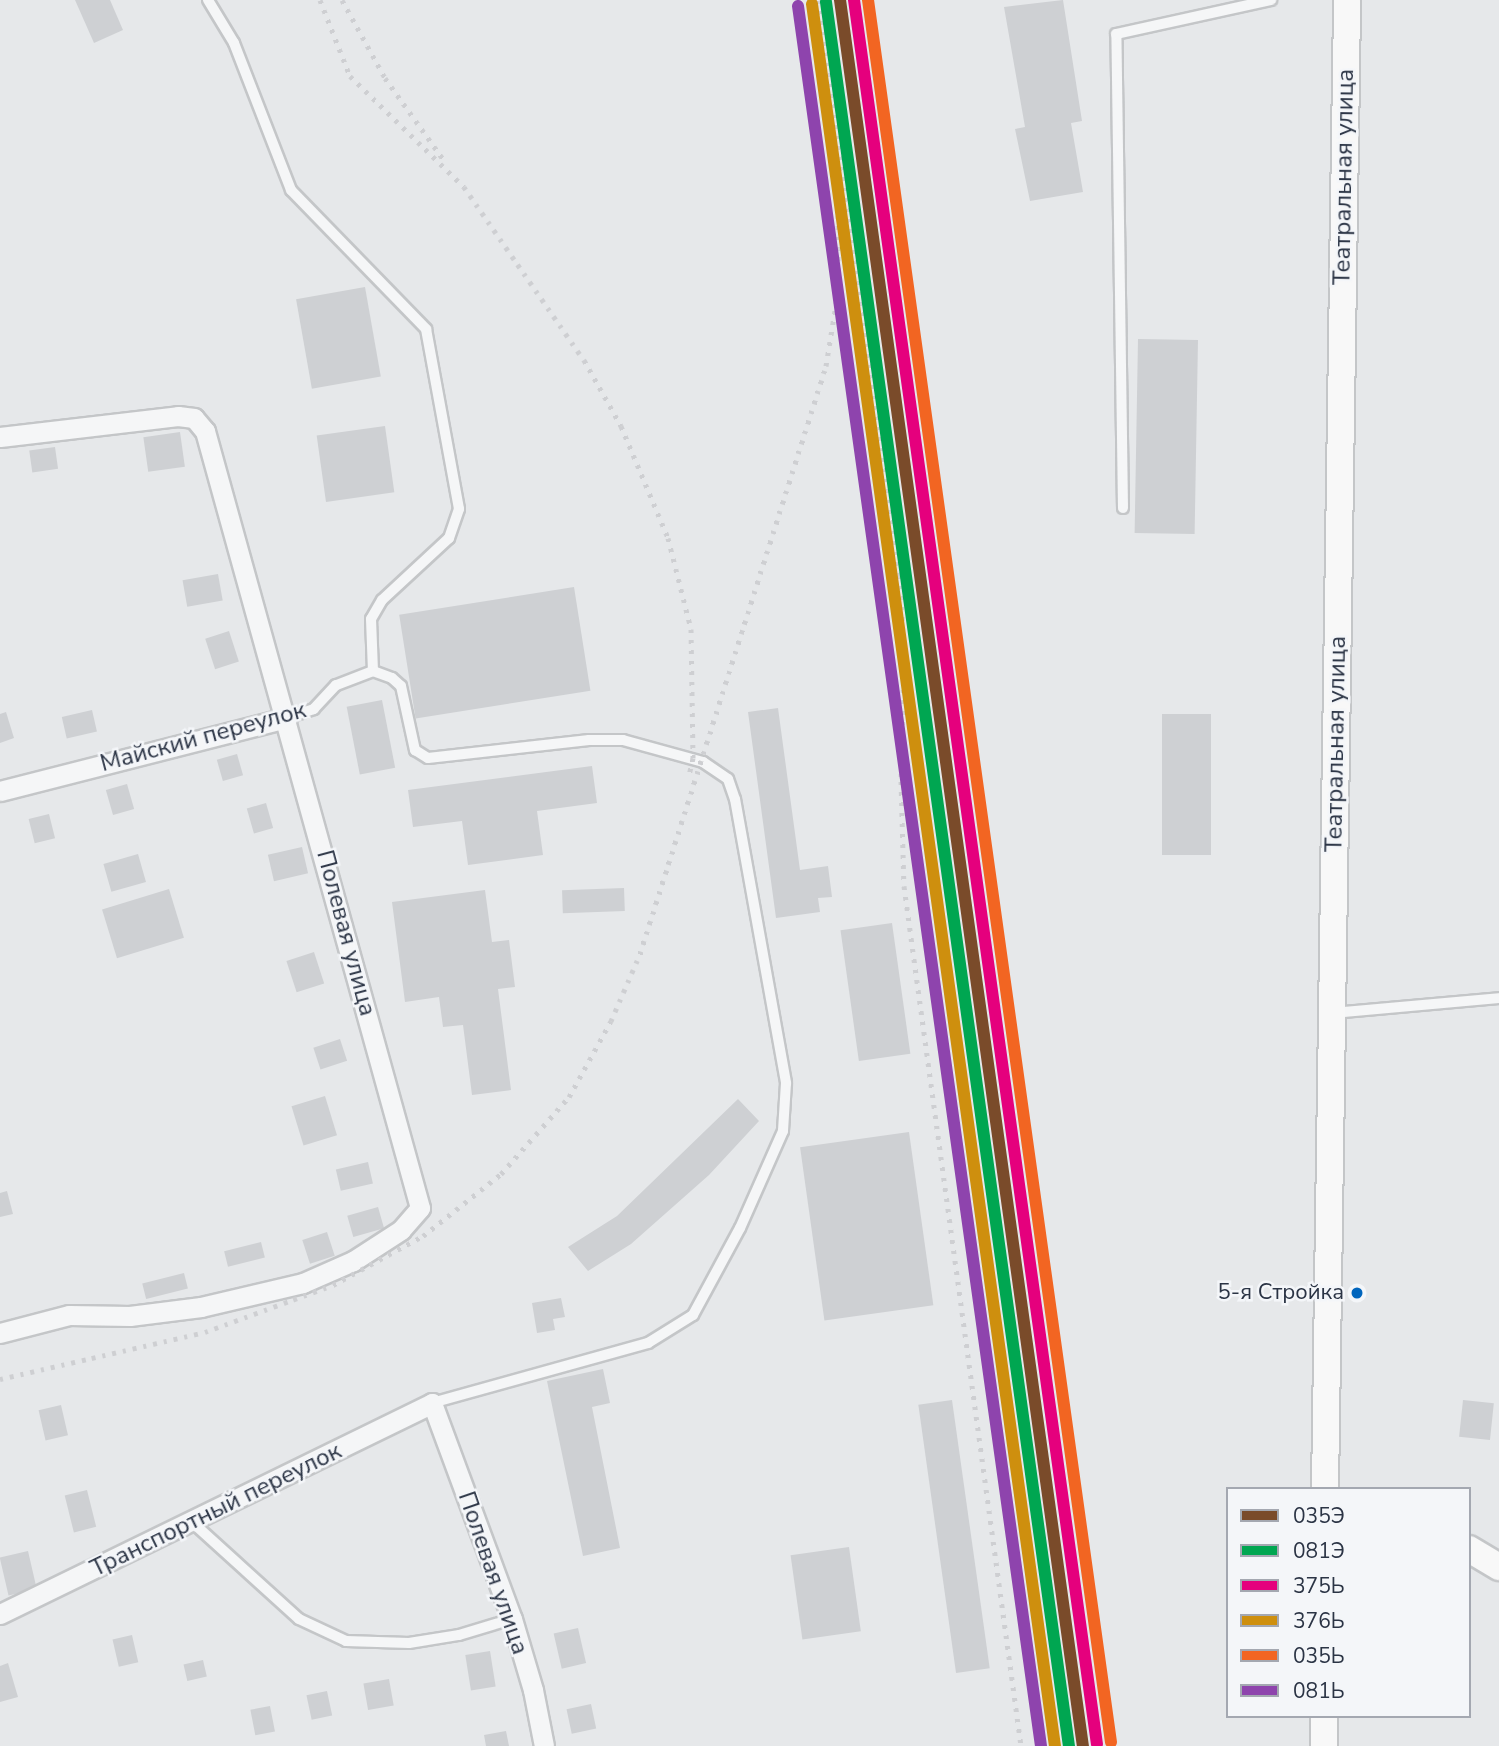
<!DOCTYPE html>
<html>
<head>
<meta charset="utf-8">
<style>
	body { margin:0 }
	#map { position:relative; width:1499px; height:1746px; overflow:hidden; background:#e6e8ea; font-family:"Nunito Sans",sans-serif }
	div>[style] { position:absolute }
	.building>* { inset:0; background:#ced0d3; transform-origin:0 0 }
	.roads { filter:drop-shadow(2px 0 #c4c6c8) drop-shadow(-2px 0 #c4c6c8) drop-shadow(0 2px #c4c6c8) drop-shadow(0 -2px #c4c6c8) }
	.service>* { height:10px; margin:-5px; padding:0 5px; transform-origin:5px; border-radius:5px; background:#f5f6f7 }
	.minor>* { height:19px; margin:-9.5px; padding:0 9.5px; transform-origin:9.5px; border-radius:9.5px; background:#f5f6f7 }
	.secondary>* { height:26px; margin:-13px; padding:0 13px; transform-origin:13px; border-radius:13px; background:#f8f8f8 }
	.rail>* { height:5px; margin-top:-2.5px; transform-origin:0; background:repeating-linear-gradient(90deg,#cecfd2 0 3.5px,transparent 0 10.5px) }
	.rail-1>* { height:12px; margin:-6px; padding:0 6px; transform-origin:6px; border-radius:6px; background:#7a4b2a }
	.rail-2>* { height:12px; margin:-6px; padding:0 6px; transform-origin:6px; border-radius:6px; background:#00a651 }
	.rail-3>* { height:12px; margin:-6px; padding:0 6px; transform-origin:6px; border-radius:6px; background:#e5007d }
	.rail-4>* { height:12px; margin:-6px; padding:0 6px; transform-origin:6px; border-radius:6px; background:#ce8f0e }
	.rail-5>* { height:12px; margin:-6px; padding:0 6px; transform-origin:6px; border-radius:6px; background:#f26522 }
	.rail-6>* { height:12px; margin:-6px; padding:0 6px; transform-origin:6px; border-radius:6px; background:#8e44ad }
	.dots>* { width:19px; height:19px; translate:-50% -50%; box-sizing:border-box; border:4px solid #f4f6f9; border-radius:50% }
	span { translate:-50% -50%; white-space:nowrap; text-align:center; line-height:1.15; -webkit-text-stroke:5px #f4f6f9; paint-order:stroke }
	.bus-label { font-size:22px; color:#2b3445 }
	.right { translate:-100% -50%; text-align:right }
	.street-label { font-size:24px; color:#2b3445 }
	.legend { position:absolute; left:1226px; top:1487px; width:245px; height:231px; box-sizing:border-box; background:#f4f6f9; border:2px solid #a4a8b1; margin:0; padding:9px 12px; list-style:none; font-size:21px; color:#2b3445 }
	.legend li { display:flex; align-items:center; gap:14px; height:35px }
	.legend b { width:35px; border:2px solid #a4a8b1 }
</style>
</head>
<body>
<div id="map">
	<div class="building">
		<i style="clip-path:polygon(75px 0,110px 0,123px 30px,94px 43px)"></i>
		<i style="clip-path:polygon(1063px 0,1082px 121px,1071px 123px,1083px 192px,1030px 201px,1015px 129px,1025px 127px,1004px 7px)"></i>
		<i style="left:365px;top:287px;width:91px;height:70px;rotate:80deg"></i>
		<i style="left:1138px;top:339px;width:60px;height:194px;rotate:1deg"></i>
		<i style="left:385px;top:426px;width:67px;height:69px;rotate:82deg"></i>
		<i style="left:180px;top:432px;width:35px;height:37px;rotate:82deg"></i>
		<i style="left:55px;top:447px;width:22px;height:26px;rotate:82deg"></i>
		<i style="left:218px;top:574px;width:27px;height:36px;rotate:80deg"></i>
		<i style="left:574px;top:587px;width:105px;height:177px;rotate:81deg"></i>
		<i style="left:229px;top:631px;width:32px;height:25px;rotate:72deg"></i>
		<i style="left:382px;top:700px;width:69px;height:36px;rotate:79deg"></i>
		<i style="clip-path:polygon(778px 708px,800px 870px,828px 866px,832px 897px,818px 898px,820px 912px,776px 918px,748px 712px)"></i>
		<i style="left:92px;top:710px;width:22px;height:31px;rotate:77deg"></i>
		<i style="clip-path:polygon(6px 712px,14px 738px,0 743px,0 714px)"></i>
		<i style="left:1162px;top:714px;width:49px;height:141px"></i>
		<i style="left:237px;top:754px;width:22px;height:21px;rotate:74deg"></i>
		<i style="clip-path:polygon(592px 766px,597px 803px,537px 811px,543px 855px,468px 865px,462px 821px,413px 827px,408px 790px)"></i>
		<i style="left:127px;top:784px;width:26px;height:22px;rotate:74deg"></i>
		<i style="left:266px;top:803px;width:26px;height:20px;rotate:74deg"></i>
		<i style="left:49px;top:814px;width:25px;height:21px;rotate:76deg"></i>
		<i style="left:302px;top:847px;width:27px;height:35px;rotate:77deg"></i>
		<i style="left:138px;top:854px;width:29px;height:36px;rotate:74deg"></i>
		<i style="left:624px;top:888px;width:23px;height:62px;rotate:88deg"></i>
		<i style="left:169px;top:889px;width:51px;height:70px;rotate:73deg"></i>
		<i style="clip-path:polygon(485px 890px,492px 942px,509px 940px,515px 987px,498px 989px,511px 1090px,472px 1095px,463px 1025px,443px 1027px,439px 997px,405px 1002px,392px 902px)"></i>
		<i style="left:892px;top:923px;width:132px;height:52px;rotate:82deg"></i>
		<i style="left:314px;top:952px;width:33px;height:29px;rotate:72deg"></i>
		<i style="left:340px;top:1039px;width:23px;height:28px;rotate:72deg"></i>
		<i style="left:325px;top:1096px;width:41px;height:35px;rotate:73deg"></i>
		<i style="clip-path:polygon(738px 1099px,759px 1121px,709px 1175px,631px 1244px,588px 1271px,568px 1247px,617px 1216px)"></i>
		<i style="left:909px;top:1132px;width:175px;height:110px;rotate:82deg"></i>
		<i style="left:368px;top:1162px;width:22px;height:33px;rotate:77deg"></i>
		<i style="clip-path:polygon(7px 1191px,13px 1214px,0 1217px,0 1193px)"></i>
		<i style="left:378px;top:1207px;width:22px;height:32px;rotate:74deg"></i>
		<i style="left:327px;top:1232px;width:25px;height:26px;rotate:72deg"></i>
		<i style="left:261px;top:1242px;width:16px;height:38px;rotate:76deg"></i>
		<i style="left:184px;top:1273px;width:16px;height:43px;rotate:76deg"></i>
		<i style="clip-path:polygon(561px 1298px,565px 1317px,553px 1319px,555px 1330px,537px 1333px,532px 1303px)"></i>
		<i style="clip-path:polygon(603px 1369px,610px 1403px,592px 1407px,620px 1548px,583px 1556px,547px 1381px)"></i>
		<i style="left:952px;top:1400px;width:271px;height:34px;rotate:82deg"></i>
		<i style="left:1463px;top:1400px;width:31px;height:37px;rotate:6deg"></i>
		<i style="left:61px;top:1405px;width:31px;height:23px;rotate:77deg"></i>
		<i style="left:87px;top:1490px;width:38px;height:23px;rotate:76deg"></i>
		<i style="left:849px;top:1547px;width:85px;height:59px;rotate:82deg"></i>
		<i style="left:28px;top:1551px;width:39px;height:29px;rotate:77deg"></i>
		<i style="left:578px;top:1628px;width:36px;height:25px;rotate:77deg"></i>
		<i style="left:132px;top:1635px;width:28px;height:20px;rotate:77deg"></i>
		<i style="left:490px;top:1651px;width:36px;height:25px;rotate:81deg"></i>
		<i style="left:203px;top:1660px;width:17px;height:20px;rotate:77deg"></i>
		<i style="clip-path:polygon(8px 1663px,18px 1697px,0 1702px,0 1666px)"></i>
		<i style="left:389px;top:1679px;width:27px;height:26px;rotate:80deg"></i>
		<i style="left:327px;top:1691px;width:25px;height:21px;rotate:78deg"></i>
		<i style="left:591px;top:1704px;width:25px;height:25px;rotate:78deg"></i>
		<i style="left:270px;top:1706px;width:26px;height:20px;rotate:79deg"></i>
		<i style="clip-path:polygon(506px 1731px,509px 1746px,486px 1746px,484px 1735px)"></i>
	</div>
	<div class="roads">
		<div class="service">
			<i style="left:208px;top:0;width:50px;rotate:58.8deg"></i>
			<i style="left:234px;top:43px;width:158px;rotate:68.8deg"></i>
			<i style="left:291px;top:190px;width:194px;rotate:45.8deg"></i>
			<i style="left:426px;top:329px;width:183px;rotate:79.6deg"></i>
			<i style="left:459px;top:509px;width:31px;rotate:109deg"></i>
			<i style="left:449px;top:538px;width:91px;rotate:137.2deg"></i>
			<i style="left:382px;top:600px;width:22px;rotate:120deg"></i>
			<i style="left:371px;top:619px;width:52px;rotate:87.8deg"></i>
			<i style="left:373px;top:671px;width:40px;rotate:159deg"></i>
			<i style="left:336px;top:685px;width:33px;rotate:133deg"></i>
			<i style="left:314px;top:709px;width:28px;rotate:162deg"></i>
			<i style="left:1123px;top:508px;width:474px;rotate:-90.8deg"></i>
			<i style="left:1116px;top:34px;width:159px;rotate:-12.4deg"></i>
			<i style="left:373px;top:671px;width:20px;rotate:20deg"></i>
			<i style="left:392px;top:678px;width:12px;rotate:42deg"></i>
			<i style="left:401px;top:686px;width:66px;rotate:77.7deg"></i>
			<i style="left:415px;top:750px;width:15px;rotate:32deg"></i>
			<i style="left:428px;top:758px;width:162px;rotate:-6.4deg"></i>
			<i style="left:589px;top:740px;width:34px"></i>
			<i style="left:623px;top:740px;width:83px;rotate:15.4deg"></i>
			<i style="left:703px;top:762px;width:30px;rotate:34deg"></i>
			<i style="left:728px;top:779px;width:21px;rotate:71deg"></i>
			<i style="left:735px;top:799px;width:289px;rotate:79.8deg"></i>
			<i style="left:786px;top:1083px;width:48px;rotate:93.6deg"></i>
			<i style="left:783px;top:1131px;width:106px;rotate:113.9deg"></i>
			<i style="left:740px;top:1228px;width:99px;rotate:118.4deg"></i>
			<i style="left:693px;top:1315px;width:53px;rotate:148.1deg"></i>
			<i style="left:648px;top:1343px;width:224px;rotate:164.5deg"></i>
			<i style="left:1332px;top:1013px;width:168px;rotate:-5.1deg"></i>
			<i style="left:192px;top:1522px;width:144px;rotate:42.2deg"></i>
			<i style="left:299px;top:1619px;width:52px;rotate:25.1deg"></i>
			<i style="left:346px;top:1641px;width:63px;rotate:1.8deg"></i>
			<i style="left:409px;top:1643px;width:51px;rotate:-9.1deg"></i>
			<i style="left:459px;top:1635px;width:55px;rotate:-16.8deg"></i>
		</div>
		<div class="minor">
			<i style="left:0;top:437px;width:179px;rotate:-6.7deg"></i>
			<i style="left:178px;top:416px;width:16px;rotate:7deg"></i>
			<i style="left:194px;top:418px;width:17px;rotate:50deg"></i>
			<i style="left:205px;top:431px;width:806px;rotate:74.53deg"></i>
			<i style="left:420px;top:1208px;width:29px;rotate:131deg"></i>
			<i style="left:401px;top:1230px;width:57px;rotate:147.1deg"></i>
			<i style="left:353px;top:1261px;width:55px;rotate:156.3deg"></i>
			<i style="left:303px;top:1283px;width:105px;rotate:166.8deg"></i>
			<i style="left:201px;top:1307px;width:72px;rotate:172.8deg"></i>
			<i style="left:130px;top:1316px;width:61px;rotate:-179.1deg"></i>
			<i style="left:69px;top:1315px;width:71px;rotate:165.4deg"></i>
			<i style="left:0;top:791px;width:296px;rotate:-14.3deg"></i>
			<i style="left:0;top:1614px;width:481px;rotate:-26deg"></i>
			<i style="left:432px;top:1403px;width:230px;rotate:69.7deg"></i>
			<i style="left:512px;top:1619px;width:74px;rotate:73.5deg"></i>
			<i style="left:533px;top:1690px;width:57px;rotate:78.9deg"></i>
		</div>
		<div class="secondary">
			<i style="left:1325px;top:1489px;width:1489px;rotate:-89.15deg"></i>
			<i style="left:1469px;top:1549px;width:35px;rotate:31deg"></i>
			<i style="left:1324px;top:1746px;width:30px;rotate:-90deg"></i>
		</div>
	</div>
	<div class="rail">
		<i style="left:320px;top:0;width:82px;rotate:68.5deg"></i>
		<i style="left:350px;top:76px;width:159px;rotate:44.2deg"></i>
		<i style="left:464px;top:187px;width:211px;rotate:55.3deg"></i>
		<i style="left:584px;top:360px;width:76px;rotate:60.7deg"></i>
		<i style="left:621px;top:426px;width:121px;rotate:67.2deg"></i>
		<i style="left:668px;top:538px;width:94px;rotate:75.8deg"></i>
		<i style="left:691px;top:629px;width:129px;rotate:89.1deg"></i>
		<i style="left:693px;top:758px;width:18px;rotate:103deg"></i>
		<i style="left:342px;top:0;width:89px;rotate:61.1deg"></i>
		<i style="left:385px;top:78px;width:100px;rotate:54.4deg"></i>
		<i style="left:819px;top:0;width:581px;rotate:81.98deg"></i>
		<i style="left:900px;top:575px;width:83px;rotate:87.2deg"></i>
		<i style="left:904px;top:658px;width:123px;rotate:91.4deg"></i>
		<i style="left:901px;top:781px;width:105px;rotate:88.4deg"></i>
		<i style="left:904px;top:886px;width:868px;rotate:82.25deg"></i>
		<i style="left:0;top:1379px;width:210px;rotate:-12.9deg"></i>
		<i style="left:205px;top:1332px;width:136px;rotate:-20.2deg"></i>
		<i style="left:333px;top:1285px;width:102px;rotate:-28.6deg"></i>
		<i style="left:423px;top:1236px;width:100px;rotate:-38.5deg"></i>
		<i style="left:501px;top:1174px;width:103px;rotate:-48.6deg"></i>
		<i style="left:569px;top:1097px;width:87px;rotate:-61.1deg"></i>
		<i style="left:611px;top:1021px;width:73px;rotate:-66.6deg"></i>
		<i style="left:640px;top:954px;width:617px;rotate:-72.45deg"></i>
		<i style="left:826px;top:366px;width:75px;rotate:-80.8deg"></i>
		<i style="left:838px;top:292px;width:94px;rotate:-90deg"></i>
	</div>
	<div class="rail-1">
		<i style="left:840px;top:0;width:1763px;rotate:82.08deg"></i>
	</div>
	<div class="rail-2">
		<i style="left:826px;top:2px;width:1761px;rotate:82.07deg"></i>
	</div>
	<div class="rail-3">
		<i style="left:854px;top:0;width:1761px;rotate:82.07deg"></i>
	</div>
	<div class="rail-4">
		<i style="left:812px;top:4px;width:1759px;rotate:82.06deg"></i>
	</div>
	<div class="rail-5">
		<i style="left:868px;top:0;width:1759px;rotate:82.06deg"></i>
	</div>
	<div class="rail-6">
		<i style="left:798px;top:6px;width:1757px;rotate:82.05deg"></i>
	</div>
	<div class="dots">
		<i style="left:1357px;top:1293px;background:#0065bd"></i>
	</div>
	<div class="bus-label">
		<span class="right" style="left:1344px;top:1293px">5-я Стройка</span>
	</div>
	<div class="street-label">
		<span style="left:1344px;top:177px;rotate:-89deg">Театральная улица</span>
		<span style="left:203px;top:737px;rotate:-15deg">Майский переулок</span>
		<span style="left:1336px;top:744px;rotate:-89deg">Театральная улица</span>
		<span style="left:346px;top:933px;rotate:75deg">Полевая улица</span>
		<span style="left:216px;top:1510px;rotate:-26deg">Транспортный переулок</span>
		<span style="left:493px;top:1573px;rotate:71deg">Полевая улица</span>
	</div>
	<ul class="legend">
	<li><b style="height:9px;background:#7a4b2a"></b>035Э</li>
	<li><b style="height:9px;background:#00a651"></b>081Э</li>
	<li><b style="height:9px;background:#e5007d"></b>375Ь</li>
	<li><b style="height:9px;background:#ce8f0e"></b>376Ь</li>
	<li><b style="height:9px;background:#f26522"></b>035Ь</li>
	<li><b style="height:9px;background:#8e44ad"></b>081Ь</li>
	</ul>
</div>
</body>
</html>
